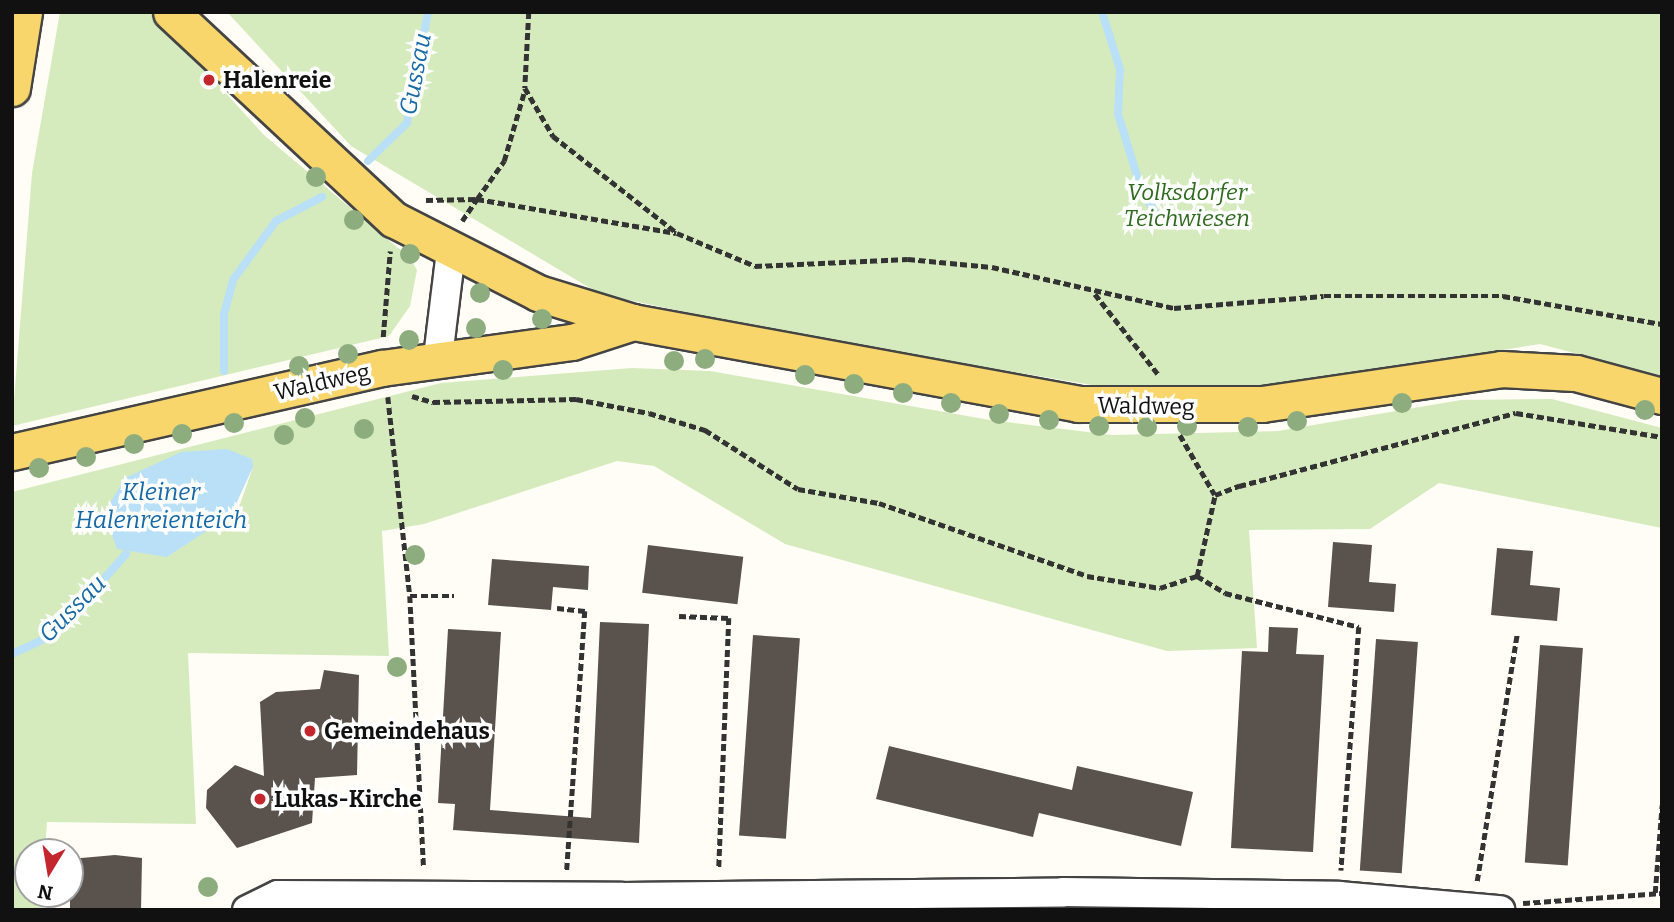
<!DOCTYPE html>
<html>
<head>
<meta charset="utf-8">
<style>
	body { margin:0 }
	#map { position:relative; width:1674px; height:922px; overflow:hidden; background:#fffdf5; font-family:Bitter,serif }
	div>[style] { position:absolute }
	.green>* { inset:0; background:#d5ebbd }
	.water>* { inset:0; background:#b9e0f7 }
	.stream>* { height:8px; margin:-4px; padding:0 4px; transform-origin:4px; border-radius:4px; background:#b9e0f7 }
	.building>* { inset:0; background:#5a524d; transform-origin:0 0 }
	.path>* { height:4.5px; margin-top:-2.25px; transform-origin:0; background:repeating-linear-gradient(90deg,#333 0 7px,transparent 0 10.5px) }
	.roads { filter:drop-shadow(2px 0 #444) drop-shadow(-2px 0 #444) drop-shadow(0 2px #444) drop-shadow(0 -2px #444) }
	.minor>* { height:28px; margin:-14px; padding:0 14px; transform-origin:14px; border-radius:14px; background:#fff }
	.major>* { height:35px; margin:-17.5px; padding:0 17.5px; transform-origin:17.5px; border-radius:17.5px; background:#f9d66b }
	.trees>* { width:20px; height:20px; margin:-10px; border-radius:50%; background:#8dad7f }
	.dots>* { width:19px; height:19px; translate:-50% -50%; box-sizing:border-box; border:4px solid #fff; border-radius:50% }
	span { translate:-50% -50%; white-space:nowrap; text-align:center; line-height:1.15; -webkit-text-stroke:7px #fff; paint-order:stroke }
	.poi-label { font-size:23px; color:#111; font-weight:700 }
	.left { translate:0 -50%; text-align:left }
	.park-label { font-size:23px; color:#2f6b1f; font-style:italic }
	.street-label { font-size:23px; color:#111 }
	.water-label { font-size:24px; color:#1768a6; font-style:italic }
	.frame { position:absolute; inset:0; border:14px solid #111; pointer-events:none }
	.north { position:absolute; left:14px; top:838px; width:70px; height:70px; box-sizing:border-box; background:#fff; border:2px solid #a0a0a0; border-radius:50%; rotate:191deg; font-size:19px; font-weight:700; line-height:28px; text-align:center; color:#111 }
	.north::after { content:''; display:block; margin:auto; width:24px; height:32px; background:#c4262e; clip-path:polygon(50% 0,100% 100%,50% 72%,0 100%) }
</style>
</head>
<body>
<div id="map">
	<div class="green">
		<i style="clip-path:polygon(60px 12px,152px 12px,264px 135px,410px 258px,417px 270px,410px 306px,389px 336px,12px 426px,32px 173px)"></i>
		<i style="clip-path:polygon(227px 12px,1662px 12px,1662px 376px,1540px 344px,1187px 401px,799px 336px,600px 294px,351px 146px)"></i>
		<i style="clip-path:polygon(evenodd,632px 368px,710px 371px,990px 420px,1112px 435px,1278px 431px,1461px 400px,1552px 399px,1662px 428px,1662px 528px,1439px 483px,1370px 529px,1249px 530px,1257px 648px,1167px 651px,785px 544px,654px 466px,617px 461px,424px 524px,382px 531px,389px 656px,188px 653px,196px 824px,47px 822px,45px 852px,28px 852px,28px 894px,44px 894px,43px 910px,12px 910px,12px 492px,441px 383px,632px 368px,253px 467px,239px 507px,167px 557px,253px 467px)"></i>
	</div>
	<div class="water">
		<i style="clip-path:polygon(227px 449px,252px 459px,253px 467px,231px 515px,167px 557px,117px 549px,104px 513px,125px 478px,181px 452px)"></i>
	</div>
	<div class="stream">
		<i style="left:1102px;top:12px;width:60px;rotate:72.5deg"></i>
		<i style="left:1120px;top:69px;width:45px;rotate:92.5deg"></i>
		<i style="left:1118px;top:114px;width:82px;rotate:72.9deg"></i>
		<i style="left:1142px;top:192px;width:38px;rotate:57deg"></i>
		<i style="left:368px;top:161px;width:54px;rotate:-44.3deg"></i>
		<i style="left:407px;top:123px;width:113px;rotate:-79.3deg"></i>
		<i style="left:224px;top:371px;width:57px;rotate:-90deg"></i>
		<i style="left:224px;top:314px;width:35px;rotate:-75deg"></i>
		<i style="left:233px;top:280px;width:73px;rotate:-53.9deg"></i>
		<i style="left:276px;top:221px;width:52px;rotate:-27.6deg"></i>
		<i style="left:12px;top:654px;width:47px;rotate:-24.9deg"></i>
		<i style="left:55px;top:634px;width:107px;rotate:-48.4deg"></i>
	</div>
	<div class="building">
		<i style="clip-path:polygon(1333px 542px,1372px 545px,1369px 582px,1396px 584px,1394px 612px,1328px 607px)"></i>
		<i style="left:648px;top:545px;width:96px;height:48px;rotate:7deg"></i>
		<i style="clip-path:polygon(1497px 548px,1533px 551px,1530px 585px,1560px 588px,1557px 621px,1491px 615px)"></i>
		<i style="clip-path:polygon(492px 559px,589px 566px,588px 590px,553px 587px,551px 610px,488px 605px)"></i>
		<i style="clip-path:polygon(600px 622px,649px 624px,639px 843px,453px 830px,455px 804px,438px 803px,448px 629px,501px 632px,490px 810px,591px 818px)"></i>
		<i style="clip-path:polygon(1269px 627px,1298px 628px,1296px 654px,1324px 655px,1313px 852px,1231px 848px,1242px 651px,1268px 652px)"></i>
		<i style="left:753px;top:635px;width:47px;height:201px;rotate:4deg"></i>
		<i style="left:1376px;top:639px;width:42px;height:232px;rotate:4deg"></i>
		<i style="left:1540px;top:645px;width:43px;height:218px;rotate:4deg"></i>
		<i style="clip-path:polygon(324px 670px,359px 675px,357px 775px,315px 778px,312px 823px,237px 848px,206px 808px,207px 790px,235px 765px,264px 776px,260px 702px,276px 692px,320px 689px)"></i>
		<i style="clip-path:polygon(889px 746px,1072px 790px,1077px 766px,1193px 792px,1181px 846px,1039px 813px,1033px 837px,876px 799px)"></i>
		<i style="clip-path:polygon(115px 855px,142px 858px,141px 910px,70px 910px,70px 859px)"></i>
	</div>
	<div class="path">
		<i style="left:529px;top:12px;width:76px;rotate:93deg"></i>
		<i style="left:525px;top:88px;width:56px;rotate:59.7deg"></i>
		<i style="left:553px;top:136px;width:157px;rotate:38deg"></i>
		<i style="left:677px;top:233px;width:85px;rotate:22.9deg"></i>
		<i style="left:755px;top:266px;width:153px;rotate:-2.6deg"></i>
		<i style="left:908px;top:259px;width:84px;rotate:5.4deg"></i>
		<i style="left:992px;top:267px;width:187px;rotate:12.7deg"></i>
		<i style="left:1174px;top:308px;width:150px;rotate:-4.6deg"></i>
		<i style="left:1324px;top:296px;width:179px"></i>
		<i style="left:1503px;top:296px;width:161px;rotate:10deg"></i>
		<i style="left:426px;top:200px;width:51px;rotate:-1.1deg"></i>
		<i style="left:477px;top:199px;width:47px;rotate:-54.6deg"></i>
		<i style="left:504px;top:161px;width:75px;rotate:-73.7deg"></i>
		<i style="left:462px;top:221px;width:27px;rotate:-56deg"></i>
		<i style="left:477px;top:199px;width:202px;rotate:9.7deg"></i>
		<i style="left:1095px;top:294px;width:102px;rotate:51.8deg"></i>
		<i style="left:383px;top:337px;width:86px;rotate:-85.3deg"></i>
		<i style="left:412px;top:396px;width:22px;rotate:16deg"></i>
		<i style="left:433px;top:402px;width:143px;rotate:-1.2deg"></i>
		<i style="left:576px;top:399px;width:74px;rotate:10.9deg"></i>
		<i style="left:649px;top:413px;width:59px;rotate:16.9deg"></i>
		<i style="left:705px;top:430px;width:110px;rotate:32.4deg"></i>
		<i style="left:798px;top:489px;width:82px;rotate:9.8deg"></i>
		<i style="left:879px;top:503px;width:220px;rotate:19.3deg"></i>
		<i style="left:1087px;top:576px;width:74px;rotate:9.3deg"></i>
		<i style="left:1160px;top:588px;width:39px;rotate:-18deg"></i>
		<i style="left:1197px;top:576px;width:83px;rotate:-77.5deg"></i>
		<i style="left:1215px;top:495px;width:26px;rotate:-21deg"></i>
		<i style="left:1239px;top:486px;width:286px;rotate:-14.8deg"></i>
		<i style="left:1516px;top:413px;width:148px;rotate:9.3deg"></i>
		<i style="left:388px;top:397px;width:200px;rotate:83.7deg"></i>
		<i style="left:410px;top:596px;width:273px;rotate:87.1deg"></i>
		<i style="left:1180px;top:435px;width:69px;rotate:59.7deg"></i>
		<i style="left:1197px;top:576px;width:33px;rotate:31deg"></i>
		<i style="left:1225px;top:593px;width:138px;rotate:14.2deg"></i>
		<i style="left:1359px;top:627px;width:244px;rotate:94.2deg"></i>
		<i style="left:410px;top:596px;width:44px"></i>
		<i style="left:557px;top:608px;width:28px;rotate:6deg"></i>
		<i style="left:585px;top:611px;width:261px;rotate:94deg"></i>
		<i style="left:679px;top:616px;width:50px;rotate:2.3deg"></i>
		<i style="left:729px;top:618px;width:251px;rotate:92.3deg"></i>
		<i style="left:1477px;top:881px;width:251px;rotate:-80.8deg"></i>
		<i style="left:1655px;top:893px;width:88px;rotate:-85.5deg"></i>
		<i style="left:1523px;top:903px;width:139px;rotate:-4.1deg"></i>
	</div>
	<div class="roads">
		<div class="minor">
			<i style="left:438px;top:357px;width:107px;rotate:-83deg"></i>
			<i style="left:247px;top:910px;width:34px;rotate:-26deg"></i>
			<i style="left:278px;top:895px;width:344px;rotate:0.3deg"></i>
			<i style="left:621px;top:910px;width:13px;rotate:-86deg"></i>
			<i style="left:622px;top:897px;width:441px;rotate:-0.6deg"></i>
			<i style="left:1063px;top:892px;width:276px;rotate:0.8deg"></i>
			<i style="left:1339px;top:896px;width:162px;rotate:5deg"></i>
		</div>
		<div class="major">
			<i style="left:171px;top:12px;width:304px;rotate:43deg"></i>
			<i style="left:393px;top:219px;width:163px;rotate:27deg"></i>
			<i style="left:538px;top:293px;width:99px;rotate:17deg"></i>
			<i style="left:633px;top:322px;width:452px;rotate:10.4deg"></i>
			<i style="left:1078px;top:404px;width:184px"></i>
			<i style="left:1262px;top:404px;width:242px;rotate:-8.3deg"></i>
			<i style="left:1501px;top:369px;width:75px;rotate:3.1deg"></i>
			<i style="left:1576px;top:373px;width:89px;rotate:15deg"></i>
			<i style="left:12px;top:88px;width:77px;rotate:-81deg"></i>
			<i style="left:12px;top:452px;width:379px;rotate:-12.8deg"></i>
			<i style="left:382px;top:368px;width:192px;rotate:-7.8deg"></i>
			<i style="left:572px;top:342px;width:64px;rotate:-18.2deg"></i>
		</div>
	</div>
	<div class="trees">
		<i style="left:316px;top:177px"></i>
		<i style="left:354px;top:220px"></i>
		<i style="left:410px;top:254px"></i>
		<i style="left:480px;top:293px"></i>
		<i style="left:542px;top:319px"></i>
		<i style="left:476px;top:328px"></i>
		<i style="left:409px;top:340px"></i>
		<i style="left:348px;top:354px"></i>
		<i style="left:705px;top:359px"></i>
		<i style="left:674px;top:361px"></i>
		<i style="left:299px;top:366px"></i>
		<i style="left:503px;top:370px"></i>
		<i style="left:805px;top:375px"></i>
		<i style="left:854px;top:384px"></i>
		<i style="left:903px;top:393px"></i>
		<i style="left:951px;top:403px"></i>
		<i style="left:1402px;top:403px"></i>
		<i style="left:1645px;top:410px"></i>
		<i style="left:999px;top:414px"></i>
		<i style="left:305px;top:418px"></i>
		<i style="left:1049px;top:420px"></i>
		<i style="left:1297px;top:421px"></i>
		<i style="left:234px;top:423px"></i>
		<i style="left:1099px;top:426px"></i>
		<i style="left:1187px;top:426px"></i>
		<i style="left:1147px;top:427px"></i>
		<i style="left:1248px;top:427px"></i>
		<i style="left:364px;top:429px"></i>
		<i style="left:182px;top:434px"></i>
		<i style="left:284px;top:435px"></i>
		<i style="left:134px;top:444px"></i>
		<i style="left:86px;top:457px"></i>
		<i style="left:39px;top:468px"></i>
		<i style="left:415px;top:555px"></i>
		<i style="left:397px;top:667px"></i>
		<i style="left:208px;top:887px"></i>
	</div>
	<div class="dots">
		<i style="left:209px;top:80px;background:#c4262e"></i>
		<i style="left:310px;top:731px;background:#c4262e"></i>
		<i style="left:260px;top:799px;background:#c4262e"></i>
	</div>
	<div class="poi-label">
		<span class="left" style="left:223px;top:80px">Halenreie</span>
		<span class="left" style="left:324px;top:731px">Gemeindehaus</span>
		<span class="left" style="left:274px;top:799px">Lukas-Kirche</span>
	</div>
	<div class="park-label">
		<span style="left:1187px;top:205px">Volksdorfer<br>Teichwiesen</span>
	</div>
	<div class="street-label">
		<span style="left:322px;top:382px;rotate:-13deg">Waldweg</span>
		<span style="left:1146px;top:406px;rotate:1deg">Waldweg</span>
	</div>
	<div class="water-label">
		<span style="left:416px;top:74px;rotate:-79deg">Gussau</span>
		<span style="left:161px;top:507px">Kleiner<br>Halenreienteich</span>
		<span style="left:73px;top:609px;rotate:-45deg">Gussau</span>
	</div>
	<div class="frame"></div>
	<div class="north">N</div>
</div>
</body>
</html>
